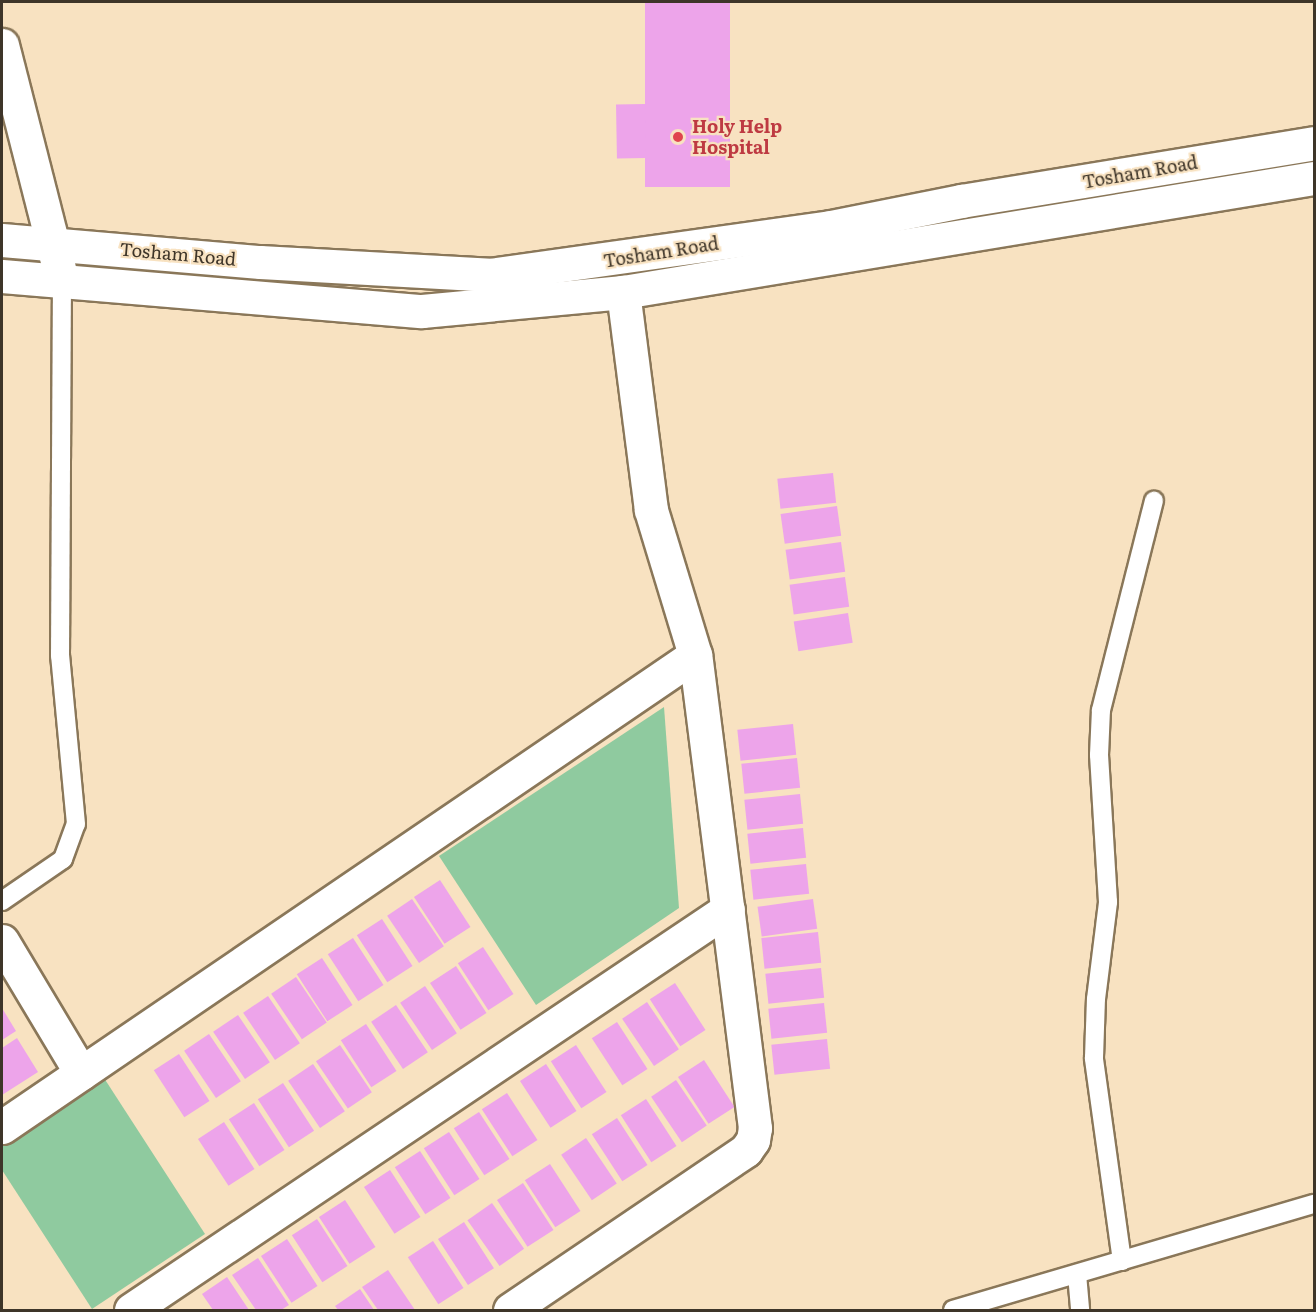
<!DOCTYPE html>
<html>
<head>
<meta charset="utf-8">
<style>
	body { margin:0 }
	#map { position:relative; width:1316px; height:1312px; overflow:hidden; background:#f8e2c1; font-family:Literata,serif }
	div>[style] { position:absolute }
	.green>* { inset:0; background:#8fca9f }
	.building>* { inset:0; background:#eda4ea; transform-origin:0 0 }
	.roads { filter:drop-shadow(2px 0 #8a7759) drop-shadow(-2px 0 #8a7759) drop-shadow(0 2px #8a7759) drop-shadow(0 -2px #8a7759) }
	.service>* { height:18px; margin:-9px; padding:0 9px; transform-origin:9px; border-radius:9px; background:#fff }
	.minor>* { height:33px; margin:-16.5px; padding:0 16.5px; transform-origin:16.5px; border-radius:16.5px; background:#fff }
	.secondary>* { height:33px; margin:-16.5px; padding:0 16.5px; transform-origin:16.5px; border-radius:16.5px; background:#fff }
	.dots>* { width:16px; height:16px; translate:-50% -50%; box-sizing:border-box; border:3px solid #f8e2c1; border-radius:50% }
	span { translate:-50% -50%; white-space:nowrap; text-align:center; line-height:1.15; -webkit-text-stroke:4.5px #f8e2c1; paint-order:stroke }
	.health-label { font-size:18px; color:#be3a42; font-weight:700 }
	.left { translate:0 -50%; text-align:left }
	.street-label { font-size:18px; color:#3e3529 }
	.frame { position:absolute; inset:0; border:3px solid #3e3529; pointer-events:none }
</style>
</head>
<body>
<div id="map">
	<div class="green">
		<i style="clip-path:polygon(664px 707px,679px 908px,536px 1005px,439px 856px)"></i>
		<i style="clip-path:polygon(104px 1078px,205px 1234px,92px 1309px,2px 1170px,2px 1145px)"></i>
	</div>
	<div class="building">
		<i style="left:645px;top:2px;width:85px;height:185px"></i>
		<i style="left:645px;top:104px;width:54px;height:29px;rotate:89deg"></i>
		<i style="left:833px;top:473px;width:30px;height:56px;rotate:84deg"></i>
		<i style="left:837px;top:506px;width:30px;height:57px;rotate:82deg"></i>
		<i style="left:841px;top:542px;width:30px;height:56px;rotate:82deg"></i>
		<i style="left:845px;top:577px;width:30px;height:56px;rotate:82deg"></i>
		<i style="left:848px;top:613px;width:30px;height:55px;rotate:81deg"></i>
		<i style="left:793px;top:724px;width:31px;height:56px;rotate:84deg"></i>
		<i style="left:797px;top:758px;width:30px;height:56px;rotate:84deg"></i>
		<i style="left:800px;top:794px;width:30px;height:56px;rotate:84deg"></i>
		<i style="left:803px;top:828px;width:30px;height:56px;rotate:84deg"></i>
		<i style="left:806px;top:864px;width:30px;height:56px;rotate:84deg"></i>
		<i style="left:440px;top:880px;width:56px;height:31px;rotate:57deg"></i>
		<i style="left:412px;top:899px;width:57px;height:30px;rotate:56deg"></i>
		<i style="left:813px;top:899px;width:30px;height:56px;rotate:82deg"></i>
		<i style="left:382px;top:919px;width:56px;height:30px;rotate:57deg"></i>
		<i style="left:818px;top:932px;width:31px;height:57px;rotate:84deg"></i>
		<i style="left:353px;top:938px;width:56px;height:30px;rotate:57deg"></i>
		<i style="left:483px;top:947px;width:56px;height:30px;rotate:57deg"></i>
		<i style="left:322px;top:958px;width:56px;height:30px;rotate:57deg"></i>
		<i style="left:456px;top:966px;width:56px;height:31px;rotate:57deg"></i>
		<i style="left:821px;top:968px;width:30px;height:56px;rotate:84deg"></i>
		<i style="left:296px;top:977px;width:55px;height:30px;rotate:56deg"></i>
		<i style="left:675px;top:983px;width:56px;height:30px;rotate:57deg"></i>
		<i style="left:425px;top:986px;width:57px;height:30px;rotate:56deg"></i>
		<i style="left:268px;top:996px;width:57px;height:30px;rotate:56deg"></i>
		<i style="left:647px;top:1002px;width:57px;height:30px;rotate:56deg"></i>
		<i style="left:824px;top:1003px;width:30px;height:56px;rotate:84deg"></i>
		<i style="left:396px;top:1005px;width:57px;height:30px;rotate:56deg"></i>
		<i style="clip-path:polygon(2px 1008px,16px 1031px,2px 1040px)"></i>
		<i style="left:238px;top:1015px;width:57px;height:30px;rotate:56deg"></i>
		<i style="left:617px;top:1022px;width:56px;height:30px;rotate:57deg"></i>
		<i style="left:366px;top:1024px;width:56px;height:30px;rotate:57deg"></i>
		<i style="left:209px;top:1034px;width:57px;height:30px;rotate:56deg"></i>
		<i style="clip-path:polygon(17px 1038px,38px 1072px,2px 1095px,2px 1048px)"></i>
		<i style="left:827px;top:1039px;width:30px;height:56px;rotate:84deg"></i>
		<i style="left:340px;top:1045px;width:57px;height:29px;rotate:56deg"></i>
		<i style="left:576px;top:1045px;width:56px;height:30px;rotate:57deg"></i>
		<i style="left:179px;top:1054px;width:56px;height:30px;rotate:57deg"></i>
		<i style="left:704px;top:1060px;width:56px;height:31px;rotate:57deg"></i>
		<i style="left:313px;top:1064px;width:57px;height:30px;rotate:56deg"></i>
		<i style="left:546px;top:1064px;width:56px;height:31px;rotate:57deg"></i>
		<i style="left:676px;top:1080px;width:55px;height:30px;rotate:56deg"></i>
		<i style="left:283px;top:1083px;width:57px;height:30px;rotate:57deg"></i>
		<i style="left:507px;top:1093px;width:56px;height:30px;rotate:57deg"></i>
		<i style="left:646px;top:1099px;width:56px;height:30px;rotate:57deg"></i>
		<i style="left:254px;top:1103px;width:56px;height:30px;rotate:57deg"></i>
		<i style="left:479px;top:1112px;width:56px;height:30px;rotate:57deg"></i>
		<i style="left:617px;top:1118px;width:56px;height:30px;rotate:57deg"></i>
		<i style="left:224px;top:1122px;width:56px;height:31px;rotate:57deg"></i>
		<i style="left:449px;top:1132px;width:56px;height:30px;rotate:57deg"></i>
		<i style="left:586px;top:1138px;width:55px;height:30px;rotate:56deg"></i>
		<i style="left:420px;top:1151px;width:56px;height:30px;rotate:57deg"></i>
		<i style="left:550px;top:1164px;width:56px;height:30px;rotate:57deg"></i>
		<i style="left:390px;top:1170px;width:56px;height:31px;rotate:57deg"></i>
		<i style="left:523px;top:1183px;width:56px;height:31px;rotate:57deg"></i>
		<i style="left:345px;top:1200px;width:56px;height:31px;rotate:57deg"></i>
		<i style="left:492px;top:1203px;width:56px;height:30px;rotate:55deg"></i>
		<i style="left:317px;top:1219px;width:56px;height:30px;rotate:57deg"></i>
		<i style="left:464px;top:1222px;width:55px;height:31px;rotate:57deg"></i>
		<i style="left:287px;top:1239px;width:56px;height:31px;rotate:57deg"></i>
		<i style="left:433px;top:1241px;width:56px;height:30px;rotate:57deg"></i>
		<i style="clip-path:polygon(258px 1258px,289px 1305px,281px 1310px,256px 1310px,232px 1275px)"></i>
		<i style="clip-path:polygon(388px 1270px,415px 1310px,378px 1310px,362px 1287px)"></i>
		<i style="clip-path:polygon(227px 1277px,249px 1310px,213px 1310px,202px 1294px)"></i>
		<i style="clip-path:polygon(360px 1289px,374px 1310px,338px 1310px,335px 1306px)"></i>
	</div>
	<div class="roads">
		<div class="service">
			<i style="left:2px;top:901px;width:74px;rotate:-34.5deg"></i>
			<i style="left:63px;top:859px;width:37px;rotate:-70deg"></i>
			<i style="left:76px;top:824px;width:169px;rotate:-95.4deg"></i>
			<i style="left:60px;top:656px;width:375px;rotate:-89.7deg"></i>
			<i style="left:1122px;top:1261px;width:205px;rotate:-97.9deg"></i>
			<i style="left:1094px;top:1058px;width:59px;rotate:-88.1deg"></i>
			<i style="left:1096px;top:999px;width:98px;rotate:-82.9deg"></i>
			<i style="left:1108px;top:902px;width:147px;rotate:-93.5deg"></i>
			<i style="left:1099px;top:755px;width:45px;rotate:-87.5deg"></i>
			<i style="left:1101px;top:710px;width:216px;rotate:-75.8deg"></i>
			<i style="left:1077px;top:1274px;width:36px;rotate:85deg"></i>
			<i style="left:953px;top:1310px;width:376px;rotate:-16.4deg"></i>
		</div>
		<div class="minor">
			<i style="left:2px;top:45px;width:244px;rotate:75.7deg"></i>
			<i style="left:2px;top:941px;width:154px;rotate:59.1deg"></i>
			<i style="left:2px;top:1127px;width:838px;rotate:-34.26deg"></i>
			<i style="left:131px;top:1310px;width:719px;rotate:-33.89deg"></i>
			<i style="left:510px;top:1310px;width:285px;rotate:-34.1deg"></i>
			<i style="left:746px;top:1150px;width:12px;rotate:-55deg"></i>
			<i style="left:753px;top:1140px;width:12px;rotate:-81deg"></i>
			<i style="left:755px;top:1128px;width:477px;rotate:-97.2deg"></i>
			<i style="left:695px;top:655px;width:152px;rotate:-106.9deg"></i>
			<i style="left:651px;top:510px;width:220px;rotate:-97.3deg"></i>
		</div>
		<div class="secondary">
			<i style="left:2px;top:240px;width:259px;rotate:4.9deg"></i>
			<i style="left:260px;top:262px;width:230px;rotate:3.2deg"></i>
			<i style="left:490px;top:275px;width:344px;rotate:-8deg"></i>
			<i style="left:831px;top:227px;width:133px;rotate:-11.3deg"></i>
			<i style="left:961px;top:201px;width:358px;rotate:-9.3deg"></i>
			<i style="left:2px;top:276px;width:421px;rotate:4.8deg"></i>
			<i style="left:422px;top:311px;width:202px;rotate:-5.4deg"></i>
			<i style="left:623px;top:292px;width:700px;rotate:-9.37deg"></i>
		</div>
	</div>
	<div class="dots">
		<i style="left:678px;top:137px;background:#e0444e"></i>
	</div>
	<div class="health-label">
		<span class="left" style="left:692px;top:137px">Holy Help<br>Hospital</span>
	</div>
	<div class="street-label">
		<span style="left:1140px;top:172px;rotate:-10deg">Tosham Road</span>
		<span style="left:661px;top:252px;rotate:-9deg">Tosham Road</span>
		<span style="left:178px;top:254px;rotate:5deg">Tosham Road</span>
	</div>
	<div class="frame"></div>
</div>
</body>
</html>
